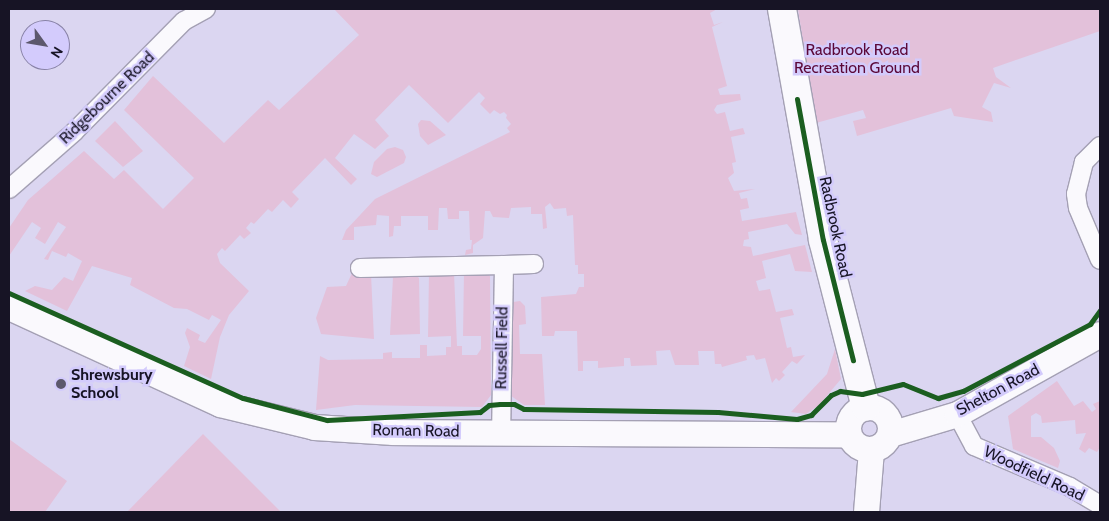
<!DOCTYPE html>
<html>
<head>
<meta charset="utf-8">
<style>
	body { margin:0 }
	#map { position:relative; width:1109px; height:521px; overflow:hidden; background:#dbd6f1; font-family:Cabin,sans-serif }
	div>[style] { position:absolute }
	.green>* { inset:0; background:#e3c1da }
	.roads { filter:drop-shadow(1px 0 #a4a0b4) drop-shadow(-1px 0 #a4a0b4) drop-shadow(0 1px #a4a0b4) drop-shadow(0 -1px #a4a0b4) }
	.street>* { height:18px; margin:-9px; padding:0 9px; transform-origin:9px; border-radius:9px; background:#faf9fd }
	.secondary>* { height:25px; margin:-12.5px; padding:0 12.5px; transform-origin:12.5px; border-radius:12.5px; background:#faf9fd }
	.secondary>.ring { margin:-12.5px; padding:0; box-sizing:content-box; background:none; border:25px solid #faf9fd; border-radius:50% }
	.primary>* { height:28px; margin:-14px; padding:0 14px; transform-origin:14px; border-radius:14px; background:#faf9fd }
	.cycleway>* { height:5px; margin:-2.5px; padding:0 2.5px; transform-origin:2.5px; border-radius:2.5px; background:#1b5e20 }
	.dots>* { width:14px; height:14px; translate:-50% -50%; box-sizing:border-box; border:2px solid #d3cbfc; border-radius:50% }
	span { translate:-50% -50%; white-space:nowrap; text-align:center; line-height:1.15; -webkit-text-stroke:5px #d3cbfc; paint-order:stroke }
	.park-label { font-size:16px; color:#5b0838 }
	.street-label { font-size:16px; color:#171425 }
	.poi-label { font-size:16px; color:#171425; font-weight:700 }
	.left { translate:0 -50%; text-align:left }
	.frame { position:absolute; inset:0; border:10px solid #171425; pointer-events:none }
	.north { position:absolute; left:20px; top:20px; width:50px; height:50px; box-sizing:border-box; background:#d3cbfc; border:1px solid #8882a6; border-radius:50%; rotate:122deg; font-size:14px; font-weight:700; line-height:20px; text-align:center; color:#171425 }
	.north::after { content:''; display:block; margin:auto; width:18px; height:22px; background:#5c586c; clip-path:polygon(50% 0,100% 100%,50% 72%,0 100%) }
</style>
</head>
<body>
<div id="map">
	<div class="green">
		<i style="clip-path:polygon(334px 9px,717px 9px,710px 13px,714px 25px,723px 22px,712px 27px,727px 86px,718px 89px,720px 95px,740px 94px,741px 100px,717px 105px,714px 110px,717px 114px,725px 112px,730px 131px,743px 128px,745px 134px,731px 137px,736px 162px,732px 163px,734px 173px,728px 178px,734px 191px,755px 189px,739px 193px,741px 199px,747px 198px,749px 208px,740px 210px,742px 221px,796px 212px,802px 235px,795px 234px,787px 224px,748px 232px,749px 239px,744px 240px,743px 246px,751px 247px,753px 256px,805px 245px,812px 272px,795px 271px,790px 254px,762px 261px,766px 278px,756px 281px,759px 291px,770px 289px,776px 312px,792px 309px,794px 315px,780px 318px,787px 348px,791px 347px,793px 357px,805px 355px,797px 364px,792px 361px,782px 372px,785px 375px,779px 381px,776px 378px,772px 383px,765px 358px,756px 360px,754px 355px,746px 356px,747px 360px,722px 367px,721px 364px,715px 364px,714px 351px,698px 351px,699px 365px,675px 365px,670px 350px,656px 351px,657px 365px,631px 366px,630px 358px,624px 358px,624px 366px,598px 368px,598px 361px,583px 361px,583px 371px,578px 371px,577px 331px,555px 331px,554px 336px,542px 336px,541px 297px,576px 294px,579px 287px,584px 287px,584px 274px,578px 274px,578px 265px,575px 265px,573px 215px,567px 216px,566px 208px,554px 209px,550px 203px,545px 207px,547px 228px,543px 229px,542px 214px,531px 214px,531px 207px,511px 208px,509px 218px,493px 217px,490px 211px,485px 211px,483px 238px,473px 245px,473px 253px,465px 255px,466px 250px,471px 249px,472px 240px,470px 240px,469px 211px,459px 211px,459px 219px,448px 219px,447px 208px,439px 208px,438px 230px,428px 230px,428px 216px,401px 216px,401px 226px,394px 226px,393px 236px,389px 237px,389px 216px,377px 215px,376px 225px,354px 227px,354px 240px,342px 240px,346px 230px,375px 199px,510px 132px,507px 128px,511px 124px,506px 118px,507px 115px,504px 112px,500px 114px,494px 110px,490px 114px,480px 104px,485px 98px,479px 92px,448px 123px,409px 85px,375px 120px,389px 136px,375px 149px,354px 134px,335px 158px,357px 179px,351px 185px,325px 158px,292px 192px,299px 199px,291px 208px,283px 200px,272px 212px,268px 209px,254px 224px,251px 222px,246px 228px,251px 233px,244px 239px,240px 235px,225px 251px,222px 248px,217px 254px,220px 263px,249px 291px,229px 315px,220px 337px,211px 379px,184px 366px,190px 347px,185px 333px,187px 328px,200px 335px,198px 340px,205px 343px,221px 320px,212px 315px,209px 320px,187px 309px,174px 308px,130px 285px,132px 278px,92px 266px,67px 311px,25px 291px,35px 286px,52px 290px,64px 277px,73px 281px,82px 261px,68px 253px,66px 257px,52px 251px,48px 260px,44px 259px,66px 227px,58px 222px,45px 244px,35px 238px,41px 228px,32px 222px,9px 256px,9px 228px,28px 200px,84px 151px,114px 179px,124px 170px,163px 209px,194px 178px,124px 110px,153px 76px,224px 143px,268px 100px,279px 110px,359px 35px)"></i>
		<i style="clip-path:polygon(798px 9px,1100px 9px,1100px 31px,993px 68px,996px 77px,1011px 88px,994px 83px,982px 107px,991px 112px,993px 122px,954px 116px,951px 108px,857px 136px,853px 121px,866px 118px,863px 110px,816px 123px)"></i>
		<i style="clip-path:polygon(421px 120px,430px 121px,446px 135px,428px 145px,420px 136px,418px 124px)"></i>
		<i style="clip-path:polygon(115px 121px,143px 151px,123px 167px,95px 141px)"></i>
		<i style="clip-path:polygon(395px 147px,403px 150px,406px 157px,404px 163px,377px 177px,371px 174px,374px 162px,387px 149px)"></i>
		<i style="clip-path:polygon(464px 272px,484px 272px,490px 276px,491px 395px,482px 407px,355px 405px,316px 410px,320px 356px,328px 360px,383px 359px,383px 353px,392px 352px,392px 358px,420px 358px,420px 345px,427px 345px,427px 356px,446px 355px,446px 347px,451px 347px,451px 336px,428px 337px,429px 273px,454px 273px,457px 346px,462px 346px,462px 355px,477px 355px,481px 349px,481px 336px,463px 336px)"></i>
		<i style="clip-path:polygon(352px 273px,371px 274px,374px 339px,321px 334px,316px 318px,327px 287px,346px 286px)"></i>
		<i style="clip-path:polygon(415px 275px,419px 278px,420px 334px,390px 335px,393px 277px)"></i>
		<i style="clip-path:polygon(520px 301px,525px 306px,526px 324px,519px 325px,520px 354px,542px 354px,545px 405px,524px 405px,507px 393px,507px 303px)"></i>
		<i style="clip-path:polygon(835px 349px,841px 379px,819px 405px,806px 414px,791px 412px,827px 374px)"></i>
		<i style="clip-path:polygon(1057px 381px,1074px 406px,1083px 401px,1092px 412px,1096px 409px,1093px 404px,1100px 401px,1100px 447px,1097px 452px,1089px 448px,1085px 453px,1079px 449px,1086px 433px,1076px 434px,1075px 420px,1042px 423px,1041px 416px,1036px 413px,1031px 416px,1031px 437px,1041px 437px,1054px 448px,1060px 461px,1058px 468px,1013px 449px,1008px 416px)"></i>
		<i style="clip-path:polygon(203px 434px,281px 512px,127px 512px)"></i>
		<i style="clip-path:polygon(9px 439px,67px 481px,45px 512px,9px 512px)"></i>
	</div>
	<div class="roads">
		<div class="street">
			<i style="left:1100px;top:146px;width:23px;rotate:135deg"></i>
			<i style="left:1084px;top:162px;width:33px;rotate:104deg"></i>
			<i style="left:1076px;top:194px;width:14px;rotate:82deg"></i>
			<i style="left:1078px;top:208px;width:56px;rotate:67.1deg"></i>
			<i style="left:9px;top:189px;width:86px;rotate:-41.2deg"></i>
			<i style="left:74px;top:132px;width:156px;rotate:-45.3deg"></i>
			<i style="left:184px;top:21px;width:25px;rotate:-29deg"></i>
			<i style="left:504px;top:265px;width:30px;rotate:-2deg"></i>
			<i style="left:360px;top:268px;width:144px;rotate:-1.2deg"></i>
			<i style="left:504px;top:265px;width:167px;rotate:91deg"></i>
			<i style="left:957px;top:414px;width:36px;rotate:62deg"></i>
			<i style="left:974px;top:446px;width:104px;rotate:23.1deg"></i>
			<i style="left:1070px;top:487px;width:35px;rotate:31deg"></i>
		</div>
		<div class="secondary">
			<i style="left:9px;top:307px;width:232px;rotate:24.7deg"></i>
			<i style="left:220px;top:404px;width:97px;rotate:13.7deg"></i>
			<i style="left:314px;top:427px;width:79px;rotate:3.6deg"></i>
			<i style="left:393px;top:432px;width:455px;rotate:0.3deg"></i>
			<i class="ring" style="left:848px;top:407px;width:17px;height:17px"></i>
			<i style="left:890px;top:434px;width:70px;rotate:-16.6deg"></i>
			<i style="left:957px;top:414px;width:164px;rotate:-29.2deg"></i>
			<i style="left:866px;top:512px;width:62px;rotate:-85.4deg"></i>
		</div>
		<div class="primary">
			<i style="left:782px;top:9px;width:235px;rotate:79.9deg"></i>
			<i style="left:823px;top:240px;width:172px;rotate:75.6deg"></i>
		</div>
	</div>
	<div class="cycleway">
		<i style="left:797px;top:99px;width:143px;rotate:79.6deg"></i>
		<i style="left:823px;top:240px;width:124px;rotate:76deg"></i>
		<i style="left:9px;top:293px;width:256px;rotate:24.2deg"></i>
		<i style="left:243px;top:398px;width:87px;rotate:14.7deg"></i>
		<i style="left:327px;top:420px;width:153px;rotate:-3deg"></i>
		<i style="left:480px;top:412px;width:11px;rotate:-38deg"></i>
		<i style="left:489px;top:405px;width:11px;rotate:-5deg"></i>
		<i style="left:500px;top:404px;width:14px"></i>
		<i style="left:514px;top:404px;width:11px;rotate:27deg"></i>
		<i style="left:524px;top:409px;width:194px;rotate:0.9deg"></i>
		<i style="left:718px;top:412px;width:79px;rotate:5.1deg"></i>
		<i style="left:797px;top:419px;width:15px;rotate:-16deg"></i>
		<i style="left:811px;top:415px;width:28px;rotate:-45deg"></i>
		<i style="left:831px;top:395px;width:10px;rotate:-24deg"></i>
		<i style="left:840px;top:391px;width:22px;rotate:8deg"></i>
		<i style="left:862px;top:394px;width:42px;rotate:-13.7deg"></i>
		<i style="left:903px;top:384px;width:38px;rotate:22deg"></i>
		<i style="left:938px;top:398px;width:26px;rotate:-16deg"></i>
		<i style="left:963px;top:391px;width:144px;rotate:-27.8deg"></i>
		<i style="left:1090px;top:324px;width:17px;rotate:-54deg"></i>
	</div>
	<div class="dots">
		<i style="left:61px;top:384px;background:#5c586c"></i>
	</div>
	<div class="park-label">
		<span style="left:857px;top:59px">Radbrook Road<br>Recreation Ground</span>
	</div>
	<div class="street-label">
		<span style="left:107px;top:98px;rotate:-44deg">Ridgebourne Road</span>
		<span style="left:835px;top:227px;rotate:78deg">Radbrook Road</span>
		<span style="left:502px;top:348px;rotate:-89deg">Russell Field</span>
		<span style="left:998px;top:390px;rotate:-28deg">Shelton Road</span>
		<span style="left:416px;top:431px;rotate:1deg">Roman Road</span>
		<span style="left:1034px;top:474px;rotate:25deg">Woodfield Road</span>
	</div>
	<div class="poi-label">
		<span class="left" style="left:71px;top:384px">Shrewsbury<br>School</span>
	</div>
	<div class="frame"></div>
	<div class="north">N</div>
</div>
</body>
</html>
